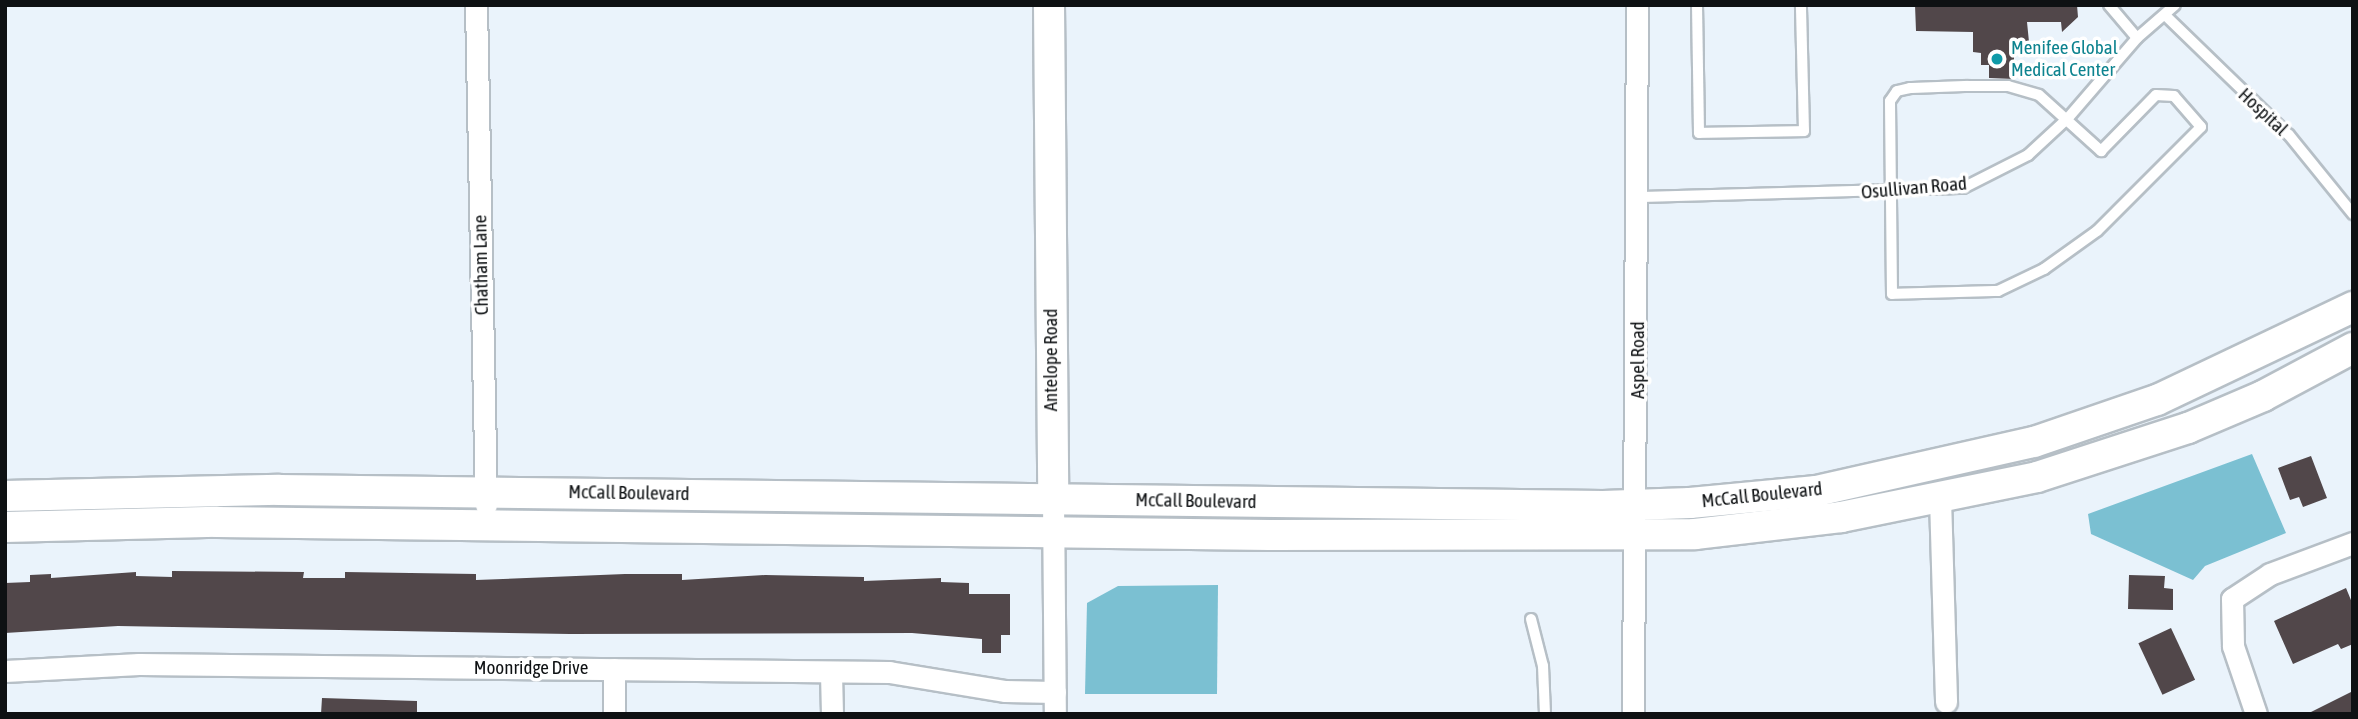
<!DOCTYPE html>
<html>
<head>
<meta charset="utf-8">
<style>
	body { margin:0 }
	#map { position:relative; width:2358px; height:719px; overflow:hidden; background:#eaf3fb; font-family:"Asap Condensed",sans-serif }
	div>[style] { position:absolute }
	.water>* { inset:0; background:#7bc0d2 }
	.building>* { inset:0; background:#51474a; transform-origin:0 0 }
	.roads { filter:drop-shadow(2px 0 #b6bfc6) drop-shadow(-2px 0 #b6bfc6) drop-shadow(0 2px #b6bfc6) drop-shadow(0 -2px #b6bfc6) }
	.lane>* { height:10px; margin:-5px; padding:0 5px; transform-origin:5px; border-radius:5px; background:#fff }
	.street>* { height:21px; margin:-10.5px; padding:0 10.5px; transform-origin:10.5px; border-radius:10.5px; background:#fff }
	.secondary>* { height:30px; margin:-15px; padding:0 15px; transform-origin:15px; border-radius:15px; background:#fff }
	.dots>* { width:19px; height:19px; translate:-50% -50%; box-sizing:border-box; border:4px solid #fff; border-radius:50% }
	span { translate:-50% -50%; white-space:nowrap; text-align:center; line-height:1.15; -webkit-text-stroke:7px #fff; paint-order:stroke }
	.culture-label { font-size:19px; color:#0d838f }
	.left { translate:0 -50%; text-align:left }
	.street-label { font-size:19px; color:#0e1113 }
	.frame { position:absolute; inset:0; border:7px solid #0e1113; pointer-events:none }
</style>
</head>
<body>
<div id="map">
	<div class="water">
		<i style="clip-path:polygon(2252px 454px,2286px 533px,2205px 566px,2193px 580px,2091px 534px,2088px 514px)"></i>
		<i style="clip-path:polygon(1218px 585px,1217px 694px,1085px 694px,1087px 603px,1118px 586px)"></i>
	</div>
	<div class="building">
		<i style="clip-path:polygon(1915px 5px,2077px 5px,2078px 17px,2062px 32px,2061px 22px,2027px 22px,2030px 52px,2014px 51px,2014px 79px,1989px 78px,1989px 65px,1981px 65px,1981px 53px,1973px 52px,1973px 32px,1916px 31px)"></i>
		<i style="clip-path:polygon(2311px 456px,2327px 498px,2303px 507px,2299px 497px,2290px 500px,2278px 468px)"></i>
		<i style="clip-path:polygon(172px 571px,304px 572px,303px 578px,345px 578px,345px 572px,476px 574px,476px 580px,625px 574px,682px 574px,682px 580px,765px 575px,864px 577px,864px 581px,941px 578px,941px 582px,969px 583px,969px 594px,1010px 594px,1010px 635px,1001px 635px,1001px 653px,982px 653px,982px 639px,912px 633px,570px 634px,118px 626px,5px 633px,5px 583px,30px 582px,30px 575px,51px 574px,51px 578px,136px 572px,136px 576px,172px 577px)"></i>
		<i style="clip-path:polygon(2129px 575px,2165px 576px,2164px 588px,2173px 589px,2173px 610px,2128px 609px)"></i>
		<i style="clip-path:polygon(2346px 588px,2353px 605px,2353px 644px,2341px 649px,2338px 644px,2293px 664px,2274px 621px)"></i>
		<i style="left:2171px;top:628px;width:57px;height:36px;rotate:65deg"></i>
		<i style="clip-path:polygon(2353px 691px,2353px 714px,2307px 714px)"></i>
		<i style="clip-path:polygon(322px 698px,417px 701px,417px 714px,321px 714px)"></i>
	</div>
	<div class="roads">
		<div class="lane">
			<i style="left:1697px;top:5px;width:128px;rotate:89.1deg"></i>
			<i style="left:1699px;top:133px;width:105px;rotate:-1.1deg"></i>
			<i style="left:1804px;top:131px;width:126px;rotate:-91.4deg"></i>
			<i style="left:2109px;top:5px;width:43px;rotate:49.7deg"></i>
			<i style="left:2166px;top:16px;width:171px;rotate:44.1deg"></i>
			<i style="left:2289px;top:135px;width:102px;rotate:51deg"></i>
			<i style="left:1966px;top:86px;width:42px"></i>
			<i style="left:2008px;top:86px;width:32px;rotate:16deg"></i>
			<i style="left:2039px;top:95px;width:84px;rotate:42.1deg"></i>
			<i style="left:2101px;top:151px;width:78px;rotate:-45.5deg"></i>
			<i style="left:2156px;top:95px;width:18px;rotate:3deg"></i>
			<i style="left:2174px;top:96px;width:41px;rotate:48.9deg"></i>
			<i style="left:2201px;top:127px;width:147px;rotate:135deg"></i>
			<i style="left:2097px;top:231px;width:65px;rotate:144.4deg"></i>
			<i style="left:2044px;top:269px;width:51px;rotate:154.4deg"></i>
			<i style="left:1998px;top:291px;width:106px;rotate:178.4deg"></i>
			<i style="left:1892px;top:294px;width:193px;rotate:-90.6deg"></i>
			<i style="left:1890px;top:101px;width:12px;rotate:-55deg"></i>
			<i style="left:1897px;top:91px;width:13px;rotate:-13deg"></i>
			<i style="left:1910px;top:88px;width:56px;rotate:-2deg"></i>
			<i style="left:1638px;top:197px;width:325px;rotate:-1.6deg"></i>
			<i style="left:1963px;top:188px;width:73px;rotate:-26.9deg"></i>
			<i style="left:2028px;top:155px;width:54px;rotate:-42.8deg"></i>
			<i style="left:2068px;top:118px;width:106px;rotate:-49.2deg"></i>
			<i style="left:2137px;top:38px;width:50px;rotate:-41deg"></i>
			<i style="left:1531px;top:619px;width:49px;rotate:75.7deg"></i>
			<i style="left:1543px;top:666px;width:48px;rotate:87.6deg"></i>
		</div>
		<div class="street">
			<i style="left:476px;top:5px;width:500px;rotate:88.85deg"></i>
			<i style="left:1940px;top:498px;width:204px;rotate:88.3deg"></i>
			<i style="left:1053px;top:499px;width:215px;rotate:89.5deg"></i>
			<i style="left:614px;top:669px;width:45px;rotate:90deg"></i>
			<i style="left:5px;top:671px;width:134px;rotate:-3deg"></i>
			<i style="left:139px;top:664px;width:750px;rotate:0.61deg"></i>
			<i style="left:889px;top:672px;width:118px;rotate:9.3deg"></i>
			<i style="left:1005px;top:691px;width:50px;rotate:1.1deg"></i>
			<i style="left:831px;top:673px;width:41px;rotate:88.6deg"></i>
			<i style="left:1633px;top:714px;width:709px;rotate:-89.68deg"></i>
			<i style="left:2256px;top:714px;width:72px;rotate:-108.7deg"></i>
			<i style="left:2233px;top:646px;width:47px;rotate:-91.2deg"></i>
			<i style="left:2232px;top:599px;width:45px;rotate:-33.3deg"></i>
			<i style="left:2270px;top:574px;width:89px;rotate:-20.5deg"></i>
		</div>
		<div class="secondary">
			<i style="left:1049px;top:5px;width:494px;rotate:89.5deg"></i>
			<i style="left:5px;top:496px;width:274px;rotate:-1.3deg"></i>
			<i style="left:279px;top:490px;width:1324px;rotate:0.69deg"></i>
			<i style="left:1603px;top:506px;width:87px;rotate:-2deg"></i>
			<i style="left:1690px;top:503px;width:127px;rotate:-5.4deg"></i>
			<i style="left:1816px;top:491px;width:223px;rotate:-12.7deg"></i>
			<i style="left:2034px;top:442px;width:130px;rotate:-18.9deg"></i>
			<i style="left:2157px;top:400px;width:217px;rotate:-25.4deg"></i>
			<i style="left:5px;top:527px;width:212px;rotate:-1.4deg"></i>
			<i style="left:217px;top:522px;width:1053px;rotate:0.71deg"></i>
			<i style="left:1270px;top:535px;width:425px;rotate:-0.1deg"></i>
			<i style="left:1695px;top:534px;width:147px;rotate:-6.6deg"></i>
			<i style="left:1841px;top:517px;width:200px;rotate:-11.5deg"></i>
			<i style="left:2037px;top:477px;width:159px;rotate:-18deg"></i>
			<i style="left:2188px;top:428px;width:82px;rotate:-23.1deg"></i>
			<i style="left:2263px;top:396px;width:102px;rotate:-28.1deg"></i>
		</div>
	</div>
	<div class="dots">
		<i style="left:1997px;top:59px;background:#0f9aa8"></i>
	</div>
	<div class="culture-label">
		<span class="left" style="left:2011px;top:59px">Menifee Global<br>Medical Center</span>
	</div>
	<div class="street-label">
		<span style="left:2263px;top:112px;rotate:43deg">Hospital</span>
		<span style="left:1914px;top:188px;rotate:-5deg">Osullivan Road</span>
		<span style="left:481px;top:265px;rotate:-91deg">Chatham Lane</span>
		<span style="left:1051px;top:360px;rotate:-90deg">Antelope Road</span>
		<span style="left:1638px;top:360px;rotate:-90deg">Aspel Road</span>
		<span style="left:629px;top:493px;rotate:1deg">McCall Boulevard</span>
		<span style="left:1762px;top:495px;rotate:-6deg">McCall Boulevard</span>
		<span style="left:1196px;top:501px;rotate:1deg">McCall Boulevard</span>
		<span style="left:531px;top:668px">Moonridge Drive</span>
	</div>
	<div class="frame"></div>
</div>
</body>
</html>
